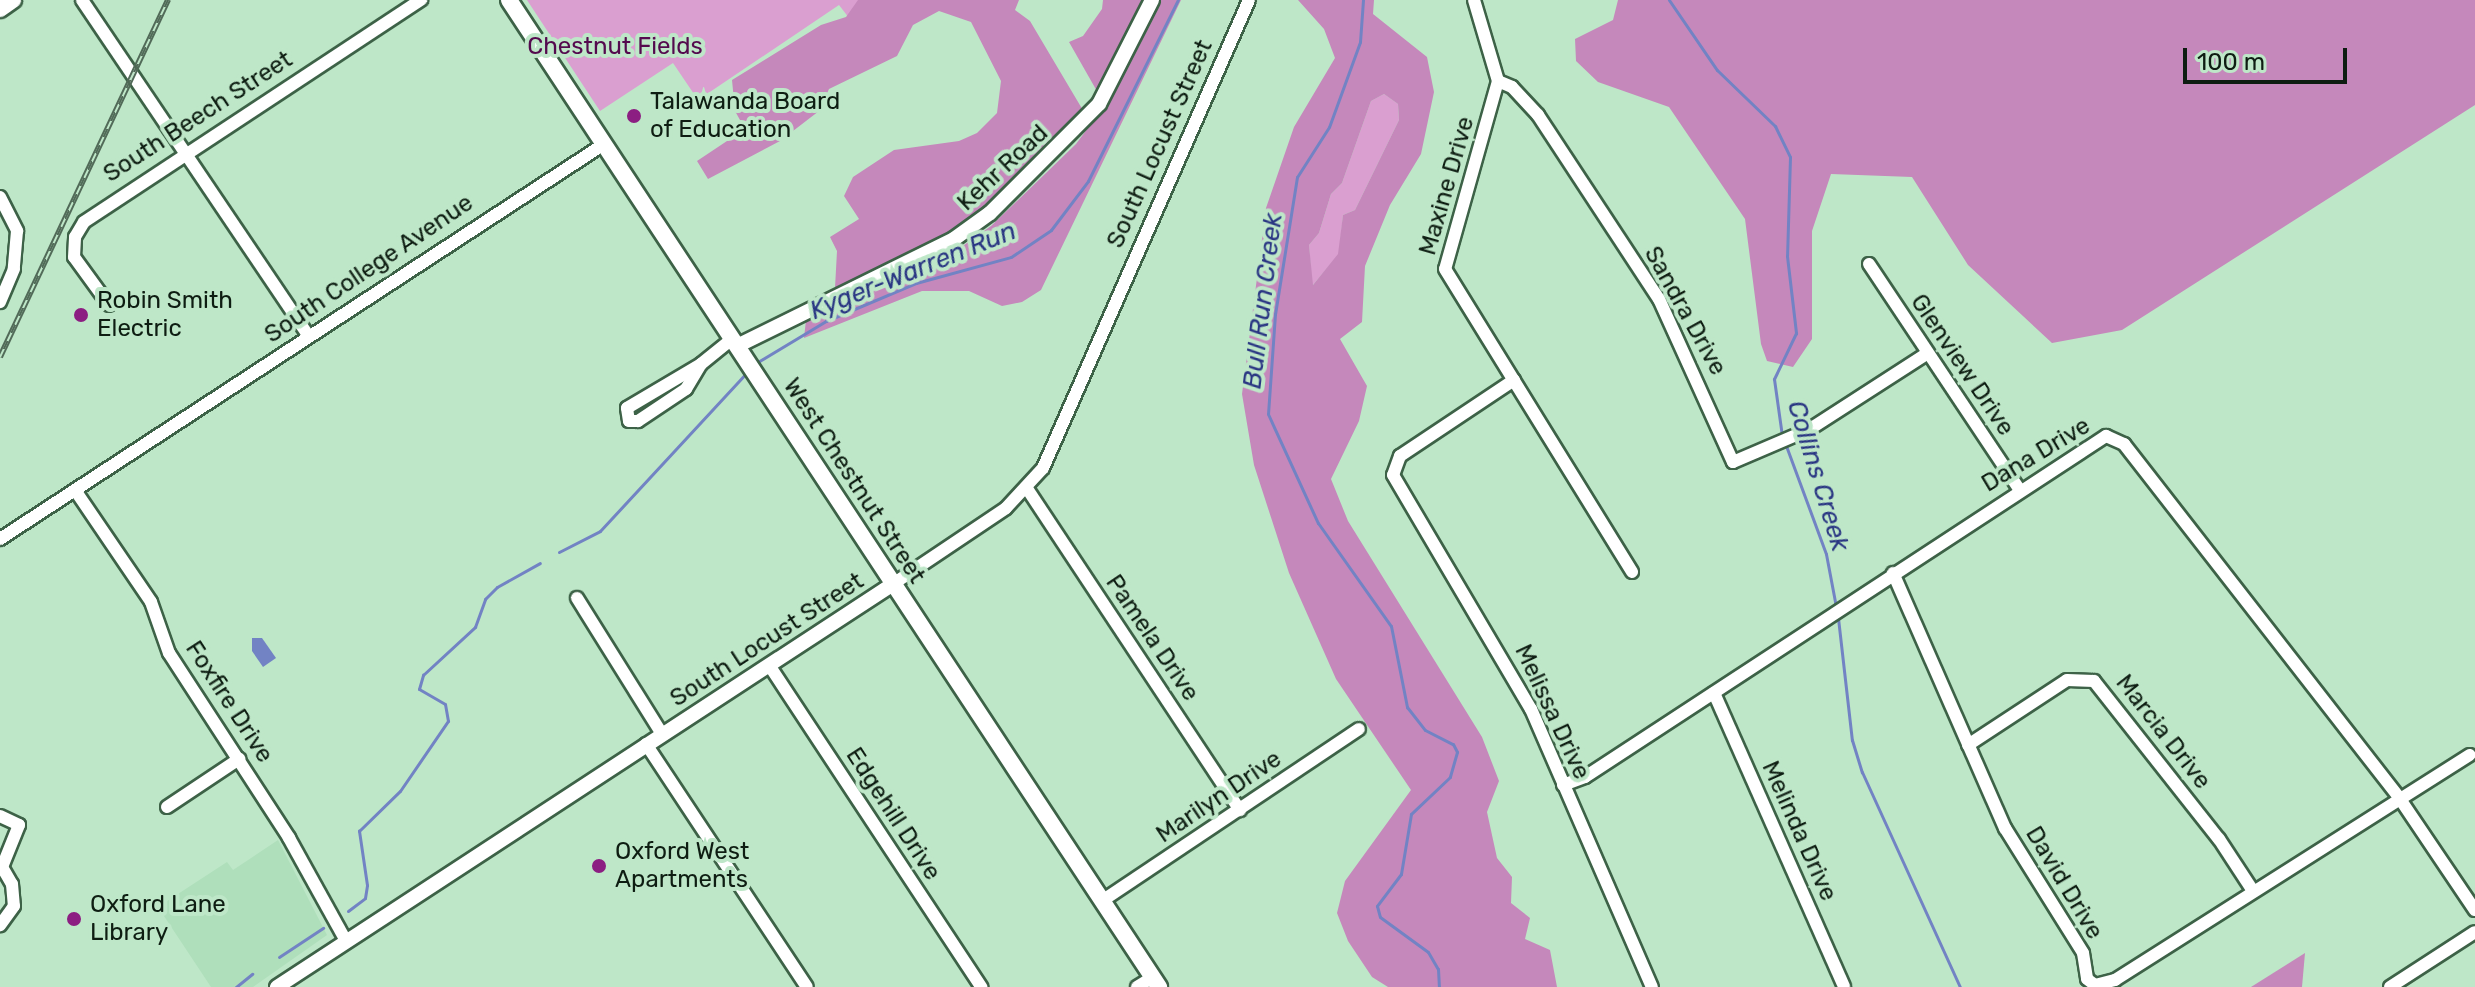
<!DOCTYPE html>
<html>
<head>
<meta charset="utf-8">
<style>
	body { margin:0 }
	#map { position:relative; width:2475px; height:987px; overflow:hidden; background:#bee7c8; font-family:Rubik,sans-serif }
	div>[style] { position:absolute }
	.built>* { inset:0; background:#afdfbb }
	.green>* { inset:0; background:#da9fd0 }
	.forest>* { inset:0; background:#c588bb }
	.water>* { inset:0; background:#7283c4 }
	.stream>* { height:3px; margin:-1.5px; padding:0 1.5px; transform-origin:1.5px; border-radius:1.5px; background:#7283c4 }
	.roads { filter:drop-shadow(2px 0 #3d6247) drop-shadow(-2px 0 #3d6247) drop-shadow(0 2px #3d6247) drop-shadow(0 -2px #3d6247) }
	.minor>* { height:12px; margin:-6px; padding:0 6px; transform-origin:6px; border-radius:6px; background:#fff }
	.tertiary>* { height:14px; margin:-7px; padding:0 7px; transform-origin:7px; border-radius:7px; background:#fff }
	.secondary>* { height:16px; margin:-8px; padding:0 8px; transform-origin:8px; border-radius:8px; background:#fff }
	.rail>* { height:6px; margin-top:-3px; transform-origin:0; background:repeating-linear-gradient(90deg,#bee7c8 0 9px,#516a58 0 18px); box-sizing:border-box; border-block:2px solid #516a58 }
	.dots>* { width:22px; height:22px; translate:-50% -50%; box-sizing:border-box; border:4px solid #bee7c8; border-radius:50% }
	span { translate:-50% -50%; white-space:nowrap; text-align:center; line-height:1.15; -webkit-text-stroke:8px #bee7c8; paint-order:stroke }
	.park-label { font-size:24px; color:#540a4e }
	.poi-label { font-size:24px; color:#0e1d12 }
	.left { translate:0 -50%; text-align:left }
	.street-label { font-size:24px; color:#0e1d12 }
	.water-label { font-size:26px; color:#2a3683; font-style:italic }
	.scale { position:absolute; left:2183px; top:48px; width:164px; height:36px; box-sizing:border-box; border:4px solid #0e1d12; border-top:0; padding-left:10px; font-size:24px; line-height:28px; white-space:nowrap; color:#0e1d12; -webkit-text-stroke:6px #bee7c8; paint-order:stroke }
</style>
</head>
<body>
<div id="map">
	<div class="built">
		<i style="clip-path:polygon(278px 840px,327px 935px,253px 987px,211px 987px,158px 907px,227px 862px,233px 870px)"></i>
	</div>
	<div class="green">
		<i style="clip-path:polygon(527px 0,918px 0,863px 36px,839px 5px,698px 100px,673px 63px,600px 111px)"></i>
		<i style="clip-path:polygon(1384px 94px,1398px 104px,1399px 120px,1355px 210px,1343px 215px,1339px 254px,1312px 286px,1309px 245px,1319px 233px,1331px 194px,1342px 183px,1371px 101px)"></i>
	</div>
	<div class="forest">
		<i style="clip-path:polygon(858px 0,1019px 0,1015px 10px,1030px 21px,1084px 112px,967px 224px,835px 288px,837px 251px,830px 237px,859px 219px,844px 196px,853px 177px,894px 150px,959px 141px,977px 133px,997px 113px,1001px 81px,971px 22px,939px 11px,913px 25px,897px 56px,829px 89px,819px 111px,780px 141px,708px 179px,697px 161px,745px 129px,735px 111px,732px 80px,821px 25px,846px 17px)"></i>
		<i style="clip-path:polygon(1103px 0,1143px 0,1098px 93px,1069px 42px,1083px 36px,1102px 9px)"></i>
		<i style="clip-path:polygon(1158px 0,1181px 0,1041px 290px,1022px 302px,1002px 306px,969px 291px,922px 291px,804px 338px,806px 320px,957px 250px,991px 226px,1076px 144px,1111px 97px)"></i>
		<i style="clip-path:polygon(evenodd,1298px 0,1374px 0,1373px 14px,1427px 57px,1434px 92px,1421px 154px,1390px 205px,1365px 266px,1362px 322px,1340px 339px,1367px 386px,1359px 421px,1331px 479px,1348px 521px,1482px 737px,1499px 781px,1487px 812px,1497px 858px,1512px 877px,1511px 903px,1530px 918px,1525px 939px,1550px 950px,1557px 987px,1388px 987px,1372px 977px,1348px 941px,1337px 913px,1345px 881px,1411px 790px,1336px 679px,1289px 573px,1254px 465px,1242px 394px,1266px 208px,1294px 127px,1335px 58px,1324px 29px,1298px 0,1384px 94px,1398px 104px,1399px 120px,1355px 210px,1343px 215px,1338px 254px,1313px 285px,1309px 245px,1319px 233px,1331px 194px,1342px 183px,1371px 101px,1384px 94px)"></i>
		<i style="clip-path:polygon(1618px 0,2475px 0,2475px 105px,2122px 330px,2052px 343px,1968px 265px,1912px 177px,1831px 174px,1812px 231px,1812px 339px,1793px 367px,1767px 361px,1761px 344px,1745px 219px,1669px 107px,1598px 82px,1576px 61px,1575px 39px,1613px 20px)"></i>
		<i style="clip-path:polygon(2305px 953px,2302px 987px,2251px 987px)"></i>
	</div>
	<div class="water">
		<i style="clip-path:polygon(252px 638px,262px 638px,276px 658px,263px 667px,252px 651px)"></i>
	</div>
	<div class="stream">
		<i style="left:1363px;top:0;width:42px;rotate:94.1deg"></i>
		<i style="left:1360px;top:42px;width:90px;rotate:110deg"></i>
		<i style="left:1329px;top:127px;width:59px;rotate:122.6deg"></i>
		<i style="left:1297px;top:177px;width:139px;rotate:99.1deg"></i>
		<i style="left:1275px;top:314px;width:100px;rotate:94deg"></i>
		<i style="left:1268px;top:414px;width:120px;rotate:65.4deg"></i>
		<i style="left:1318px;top:523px;width:126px;rotate:54.7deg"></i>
		<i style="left:1391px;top:626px;width:83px;rotate:78.8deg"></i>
		<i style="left:1407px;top:707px;width:29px;rotate:52deg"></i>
		<i style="left:1425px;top:730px;width:31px;rotate:27deg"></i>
		<i style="left:1453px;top:744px;width:9px;rotate:63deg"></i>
		<i style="left:1457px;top:752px;width:26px;rotate:106deg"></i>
		<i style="left:1450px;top:777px;width:54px;rotate:136.5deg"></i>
		<i style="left:1411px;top:814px;width:61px;rotate:99.5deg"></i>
		<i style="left:1401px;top:874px;width:40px;rotate:127deg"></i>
		<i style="left:1377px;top:906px;width:11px;rotate:75deg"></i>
		<i style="left:1380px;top:917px;width:59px;rotate:36.1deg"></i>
		<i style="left:1428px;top:952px;width:20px;rotate:60deg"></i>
		<i style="left:1438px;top:969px;width:18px;rotate:87deg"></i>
		<i style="left:1669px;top:0;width:85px;rotate:55.6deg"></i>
		<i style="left:1717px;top:70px;width:81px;rotate:44deg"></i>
		<i style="left:1775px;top:126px;width:34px;rotate:64deg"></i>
		<i style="left:1790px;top:157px;width:99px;rotate:91.7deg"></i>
		<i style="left:1787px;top:256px;width:78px;rotate:83.3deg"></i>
		<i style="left:1796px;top:333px;width:51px;rotate:115.6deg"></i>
		<i style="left:1774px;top:379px;width:58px;rotate:82deg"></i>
		<i style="left:756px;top:363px;width:82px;rotate:-31deg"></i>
		<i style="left:826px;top:321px;width:98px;rotate:-22.9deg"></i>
		<i style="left:916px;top:283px;width:98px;rotate:-15.3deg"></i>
		<i style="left:1011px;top:257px;width:48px;rotate:-34deg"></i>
		<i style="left:1051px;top:230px;width:61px;rotate:-52.9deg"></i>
		<i style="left:1088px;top:181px;width:202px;rotate:-63.6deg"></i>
		<i style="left:1785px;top:443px;width:118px;rotate:69.7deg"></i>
		<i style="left:1826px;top:554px;width:54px;rotate:79.3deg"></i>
		<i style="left:559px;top:552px;width:46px;rotate:-27.1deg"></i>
		<i style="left:600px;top:531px;width:218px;rotate:-47.2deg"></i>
		<i style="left:1838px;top:618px;width:123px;rotate:83.5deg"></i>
		<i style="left:1852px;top:740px;width:34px;rotate:73deg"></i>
		<i style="left:1862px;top:772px;width:236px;rotate:65.5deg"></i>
		<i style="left:348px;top:911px;width:21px;rotate:-37deg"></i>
		<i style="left:365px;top:898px;width:13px;rotate:-81deg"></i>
		<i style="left:367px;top:885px;width:55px;rotate:-98.4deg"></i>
		<i style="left:359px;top:831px;width:57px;rotate:-44.3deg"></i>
		<i style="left:400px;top:791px;width:85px;rotate:-55.6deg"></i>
		<i style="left:448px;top:721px;width:17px;rotate:-100deg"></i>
		<i style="left:445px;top:704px;width:30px;rotate:-150deg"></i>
		<i style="left:419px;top:689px;width:15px;rotate:-74deg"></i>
		<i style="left:423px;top:675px;width:71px;rotate:-42.7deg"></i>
		<i style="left:475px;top:627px;width:30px;rotate:-70deg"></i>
		<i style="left:485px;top:599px;width:17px;rotate:-45deg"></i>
		<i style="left:497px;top:587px;width:49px;rotate:-29.2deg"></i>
		<i style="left:279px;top:957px;width:53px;rotate:-33.4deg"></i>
		<i style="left:236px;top:987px;width:21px;rotate:-39deg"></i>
	</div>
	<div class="roads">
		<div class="minor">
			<i style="left:82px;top:0;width:405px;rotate:56deg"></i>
			<i style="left:1474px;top:0;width:84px;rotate:73.5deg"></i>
			<i style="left:1498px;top:81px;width:195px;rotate:105.7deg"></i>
			<i style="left:1445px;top:269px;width:356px;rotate:58.3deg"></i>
			<i style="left:1498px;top:81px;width:15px;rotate:23deg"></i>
			<i style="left:1512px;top:87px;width:38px;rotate:47deg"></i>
			<i style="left:1538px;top:115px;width:220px;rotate:56.7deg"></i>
			<i style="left:1659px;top:299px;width:179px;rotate:65.6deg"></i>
			<i style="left:1733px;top:462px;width:84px;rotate:-23.2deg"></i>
			<i style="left:1810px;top:429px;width:140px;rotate:-32.8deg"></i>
			<i style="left:0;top:197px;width:38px;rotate:63deg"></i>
			<i style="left:17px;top:231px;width:38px;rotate:95deg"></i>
			<i style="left:14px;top:269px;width:36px;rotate:113deg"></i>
			<i style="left:1869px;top:264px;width:272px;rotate:56.3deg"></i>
			<i style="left:109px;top:305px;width:59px;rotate:-126.1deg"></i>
			<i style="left:74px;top:257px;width:20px;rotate:-87deg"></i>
			<i style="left:75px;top:237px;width:17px;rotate:-59deg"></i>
			<i style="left:84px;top:222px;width:404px;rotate:-33.4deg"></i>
			<i style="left:701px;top:364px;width:29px;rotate:121deg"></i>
			<i style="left:686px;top:389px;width:58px;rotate:146.3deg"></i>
			<i style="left:638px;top:421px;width:9px;rotate:180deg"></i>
			<i style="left:629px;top:421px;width:13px;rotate:-99deg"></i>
			<i style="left:627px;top:408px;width:86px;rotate:-30.7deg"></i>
			<i style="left:701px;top:364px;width:40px;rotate:-39deg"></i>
			<i style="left:1514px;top:380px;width:137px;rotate:146.3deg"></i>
			<i style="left:1400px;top:456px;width:20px;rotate:110deg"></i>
			<i style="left:1393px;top:475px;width:272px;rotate:59.5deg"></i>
			<i style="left:1531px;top:709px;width:303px;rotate:66.5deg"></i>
			<i style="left:75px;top:490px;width:135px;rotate:55.8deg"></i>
			<i style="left:151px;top:602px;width:54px;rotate:70.6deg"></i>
			<i style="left:169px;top:653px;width:221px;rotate:57deg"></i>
			<i style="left:289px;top:838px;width:115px;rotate:61deg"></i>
			<i style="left:1028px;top:490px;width:384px;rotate:56.5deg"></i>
			<i style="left:0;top:539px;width:722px;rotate:-33.18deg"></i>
			<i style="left:1893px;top:573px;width:279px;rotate:66.3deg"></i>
			<i style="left:2005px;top:828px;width:147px;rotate:58deg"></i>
			<i style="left:2083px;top:953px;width:26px;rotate:81deg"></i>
			<i style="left:2087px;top:979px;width:10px;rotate:37deg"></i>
			<i style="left:2095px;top:985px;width:21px;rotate:-14deg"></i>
			<i style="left:2115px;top:980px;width:420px;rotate:-32.4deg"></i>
			<i style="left:893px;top:584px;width:136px;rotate:-33.9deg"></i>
			<i style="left:1006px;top:508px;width:54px;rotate:-47.2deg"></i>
			<i style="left:1043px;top:468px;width:511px;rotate:-66.24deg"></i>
			<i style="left:577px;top:598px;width:160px;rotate:58deg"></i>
			<i style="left:769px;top:665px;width:386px;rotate:56.6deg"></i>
			<i style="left:1714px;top:693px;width:321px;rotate:66.1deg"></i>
			<i style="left:646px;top:744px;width:291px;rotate:56.5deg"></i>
			<i style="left:1968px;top:745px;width:118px;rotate:-33.3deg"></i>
			<i style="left:2067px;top:680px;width:27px;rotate:2deg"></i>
			<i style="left:2094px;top:681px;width:201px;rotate:51.7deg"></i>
			<i style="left:2219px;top:839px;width:62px;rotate:56.8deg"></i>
			<i style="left:1563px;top:785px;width:23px;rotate:-20deg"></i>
			<i style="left:1585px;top:777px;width:623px;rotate:-33.21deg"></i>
			<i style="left:2106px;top:436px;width:20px;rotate:24deg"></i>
			<i style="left:2124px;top:444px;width:450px;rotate:52.1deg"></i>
			<i style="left:2400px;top:799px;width:134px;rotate:56deg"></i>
			<i style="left:167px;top:807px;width:87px;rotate:-33.7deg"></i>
			<i style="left:0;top:816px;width:21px;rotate:25deg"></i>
			<i style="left:19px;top:825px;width:45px;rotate:112deg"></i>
			<i style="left:2px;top:867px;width:20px;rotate:60deg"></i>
			<i style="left:12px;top:884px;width:22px;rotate:85deg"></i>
			<i style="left:14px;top:906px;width:24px;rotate:126deg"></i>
			<i style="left:1102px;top:901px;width:309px;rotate:-33.8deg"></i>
			<i style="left:1137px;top:987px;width:19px;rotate:-32deg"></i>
			<i style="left:2390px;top:987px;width:101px;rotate:-32.9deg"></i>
		</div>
		<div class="tertiary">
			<i style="left:737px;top:346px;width:242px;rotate:-26.2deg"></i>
			<i style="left:954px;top:239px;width:44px;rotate:-35.8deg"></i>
			<i style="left:990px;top:213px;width:154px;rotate:-45deg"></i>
			<i style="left:1099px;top:104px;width:117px;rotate:-63deg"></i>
			<i style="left:277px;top:987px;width:736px;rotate:-33.19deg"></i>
		</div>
		<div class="secondary">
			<i style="left:509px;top:0;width:1182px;rotate:56.63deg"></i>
			<i style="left:0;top:9px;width:16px;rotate:-35deg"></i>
		</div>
	</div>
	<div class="rail">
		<i style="left:0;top:357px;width:395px;rotate:-64.8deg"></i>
	</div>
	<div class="dots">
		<i style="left:634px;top:116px;background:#8c1e82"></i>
		<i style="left:81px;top:315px;background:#8c1e82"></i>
		<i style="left:599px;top:866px;background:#8c1e82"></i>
		<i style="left:74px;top:919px;background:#8c1e82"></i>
	</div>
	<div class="park-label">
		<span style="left:615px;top:47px">Chestnut Fields</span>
	</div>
	<div class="poi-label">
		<span class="left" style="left:650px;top:116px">Talawanda Board<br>of Education</span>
		<span class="left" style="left:97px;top:315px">Robin Smith<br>Electric</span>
		<span class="left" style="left:615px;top:866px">Oxford West<br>Apartments</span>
		<span class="left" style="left:90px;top:919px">Oxford Lane<br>Library</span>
	</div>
	<div class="street-label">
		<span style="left:198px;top:117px;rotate:-33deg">South Beech Street</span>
		<span style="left:1160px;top:144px;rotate:-66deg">South Locust Street</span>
		<span style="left:1003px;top:168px;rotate:-43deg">Kehr Road</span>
		<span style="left:1447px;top:186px;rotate:-74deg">Maxine Drive</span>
		<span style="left:369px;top:269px;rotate:-34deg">South College Avenue</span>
		<span style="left:1685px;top:311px;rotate:61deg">Sandra Drive</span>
		<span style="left:1962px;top:365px;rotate:56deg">Glenview Drive</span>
		<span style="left:2036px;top:455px;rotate:-31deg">Dana Drive</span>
		<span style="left:854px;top:481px;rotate:57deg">West Chestnut Street</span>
		<span style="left:1152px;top:638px;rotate:56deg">Pamela Drive</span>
		<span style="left:767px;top:640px;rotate:-33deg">South Locust Street</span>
		<span style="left:229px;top:702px;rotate:57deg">Foxfire Drive</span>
		<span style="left:1552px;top:712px;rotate:65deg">Melissa Drive</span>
		<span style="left:2163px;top:732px;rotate:52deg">Marcia Drive</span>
		<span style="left:1219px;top:797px;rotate:-34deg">Marilyn Drive</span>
		<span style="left:893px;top:814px;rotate:57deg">Edgehill Drive</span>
		<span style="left:1799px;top:831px;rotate:66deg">Melinda Drive</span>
		<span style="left:2064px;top:883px;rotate:59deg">David Drive</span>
	</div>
	<div class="water-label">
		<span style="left:913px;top:271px;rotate:-22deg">Kyger-Warren Run</span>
		<span style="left:1263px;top:301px;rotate:-83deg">Bull Run Creek</span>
		<span style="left:1818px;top:476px;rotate:73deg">Collins Creek</span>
	</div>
	<div class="scale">100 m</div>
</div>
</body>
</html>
